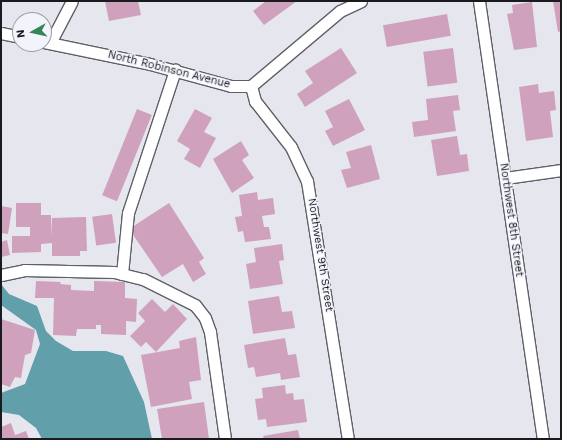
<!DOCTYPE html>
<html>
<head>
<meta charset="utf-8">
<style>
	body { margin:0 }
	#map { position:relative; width:562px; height:440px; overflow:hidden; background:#e5e6ee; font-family:"Work Sans",sans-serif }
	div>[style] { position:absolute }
	.water>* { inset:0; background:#619fab }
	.building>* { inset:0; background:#d0a1bc; transform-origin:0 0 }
	.roads { filter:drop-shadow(1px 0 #5f6067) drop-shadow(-1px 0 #5f6067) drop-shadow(0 1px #5f6067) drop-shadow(0 -1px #5f6067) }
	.street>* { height:11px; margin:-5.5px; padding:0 5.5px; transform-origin:5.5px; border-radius:5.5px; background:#fff }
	span { translate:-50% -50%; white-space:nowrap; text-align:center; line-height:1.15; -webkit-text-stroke:3px #f3f3fc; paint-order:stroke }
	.street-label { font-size:11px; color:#1a1b1e }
	.frame { position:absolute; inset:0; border:2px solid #1a1b1e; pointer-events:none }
	.north { position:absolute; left:12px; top:12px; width:40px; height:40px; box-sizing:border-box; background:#f3f3fc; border:1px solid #9c9da3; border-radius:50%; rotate:262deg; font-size:11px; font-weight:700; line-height:16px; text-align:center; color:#1a1b1e }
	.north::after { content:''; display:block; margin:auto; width:14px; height:18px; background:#348657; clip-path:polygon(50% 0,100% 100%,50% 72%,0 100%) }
</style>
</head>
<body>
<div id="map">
	<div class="water">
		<i style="clip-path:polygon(1px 284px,9px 294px,37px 306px,46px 331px,56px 341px,73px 351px,106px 351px,123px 356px,144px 402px,152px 439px,42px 439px,36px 428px,19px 415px,1px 412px,1px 393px,25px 384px,40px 344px,36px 330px,1px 305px)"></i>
	</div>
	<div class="building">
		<i style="clip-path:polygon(105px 1px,138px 1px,141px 15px,109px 21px)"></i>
		<i style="clip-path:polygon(266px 1px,297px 1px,264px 25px,253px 11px)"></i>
		<i style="clip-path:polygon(553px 1px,561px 1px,561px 31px,558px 32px)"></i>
		<i style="clip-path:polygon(532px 2px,537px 47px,514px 50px,507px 14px,513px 13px,512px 5px)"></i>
		<i style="left:447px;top:14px;width:22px;height:65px;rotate:80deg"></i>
		<i style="clip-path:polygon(341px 48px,357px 73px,305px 107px,297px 94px,313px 83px,305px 71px)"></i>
		<i style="left:453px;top:48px;width:35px;height:30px;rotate:83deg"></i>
		<i style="clip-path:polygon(538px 84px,539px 93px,554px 91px,556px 110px,550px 111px,553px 137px,526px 141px,519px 87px)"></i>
		<i style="clip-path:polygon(458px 95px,460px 110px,453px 111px,456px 131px,414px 137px,412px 122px,428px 120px,426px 99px)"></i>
		<i style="clip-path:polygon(349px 99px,365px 130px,333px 146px,325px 131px,333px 127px,325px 111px)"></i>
		<i style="left:137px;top:109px;width:16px;height:93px;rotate:22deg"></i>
		<i style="clip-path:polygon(195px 109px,212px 118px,204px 132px,216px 138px,200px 168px,184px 159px,190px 149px,177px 141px)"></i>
		<i style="clip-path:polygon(457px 136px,460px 155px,467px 154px,469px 171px,437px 176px,431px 140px)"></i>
		<i style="clip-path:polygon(241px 141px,249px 155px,242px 160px,254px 178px,232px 193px,213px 159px)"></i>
		<i style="clip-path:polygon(371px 145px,380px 179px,347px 188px,341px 170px,351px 168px,346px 152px)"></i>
		<i style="clip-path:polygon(257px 192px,258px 200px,273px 198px,275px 214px,262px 216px,264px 227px,269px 227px,271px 239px,245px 242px,243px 231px,238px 232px,235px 217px,242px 216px,239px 195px)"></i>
		<i style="clip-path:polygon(16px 203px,41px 203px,41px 215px,51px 215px,51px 237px,52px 218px,86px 217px,87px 251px,80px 251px,80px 256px,52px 256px,52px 243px,41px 244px,41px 252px,12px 253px,12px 236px,30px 236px,30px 227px,16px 227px)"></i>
		<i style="clip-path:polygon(169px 203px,204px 258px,199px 262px,206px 274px,193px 282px,183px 264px,162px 277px,129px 229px)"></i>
		<i style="clip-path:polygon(1px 206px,12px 208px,8px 234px,1px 233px)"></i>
		<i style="left:112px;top:214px;width:29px;height:20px;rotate:82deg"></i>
		<i style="clip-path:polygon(7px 240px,10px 255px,1px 257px,1px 242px)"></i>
		<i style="clip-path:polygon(282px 244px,284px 260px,279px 261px,283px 284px,250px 289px,246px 264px,256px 262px,254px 248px)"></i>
		<i style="clip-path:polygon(36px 281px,61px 282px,60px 284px,71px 285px,71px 290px,94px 291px,94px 281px,125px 282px,125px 298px,137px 299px,136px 322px,126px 321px,126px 335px,101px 334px,101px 325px,96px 325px,96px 329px,77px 329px,76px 336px,53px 335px,54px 298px,35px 298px)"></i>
		<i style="clip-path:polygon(279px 296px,282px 312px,292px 311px,295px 328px,253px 334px,248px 301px)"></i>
		<i style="clip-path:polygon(152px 299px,165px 312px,173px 304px,187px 319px,156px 352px,146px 342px,141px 347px,130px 336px,145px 321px,138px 313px)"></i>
		<i style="clip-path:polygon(1px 319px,35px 330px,31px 353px,25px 355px,21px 378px,15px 377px,10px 387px,1px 384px)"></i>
		<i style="clip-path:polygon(196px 337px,201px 380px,189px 382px,192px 399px,151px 407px,141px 355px,180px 348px,179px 341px)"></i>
		<i style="clip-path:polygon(285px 338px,288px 355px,296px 354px,300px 377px,281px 380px,280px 373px,256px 377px,254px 367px,248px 368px,244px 345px)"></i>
		<i style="clip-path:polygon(285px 385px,286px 394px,293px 393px,294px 400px,304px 399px,307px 422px,267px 427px,266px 419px,258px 420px,255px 399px,263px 398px,262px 388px)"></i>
		<i style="clip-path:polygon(204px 402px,209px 439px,162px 439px,157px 409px)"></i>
		<i style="clip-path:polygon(11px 423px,15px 435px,26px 431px,29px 439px,1px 439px,1px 427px)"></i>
		<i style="clip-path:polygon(298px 430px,300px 439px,264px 439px,263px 436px)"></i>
	</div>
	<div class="roads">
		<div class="street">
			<i style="left:479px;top:1px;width:443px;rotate:81.7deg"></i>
			<i style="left:1px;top:33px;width:19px;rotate:12deg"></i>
			<i style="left:44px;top:42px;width:108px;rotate:11.7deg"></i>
			<i style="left:150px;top:64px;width:84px;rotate:15.2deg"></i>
			<i style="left:231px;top:86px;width:20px"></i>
			<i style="left:251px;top:86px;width:116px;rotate:-40.1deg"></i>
			<i style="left:340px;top:11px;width:23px;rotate:-25deg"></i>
			<i style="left:50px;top:43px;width:47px;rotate:-62.4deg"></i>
			<i style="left:251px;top:86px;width:16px;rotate:75deg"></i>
			<i style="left:255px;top:101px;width:58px;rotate:52deg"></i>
			<i style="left:291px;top:147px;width:38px;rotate:65deg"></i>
			<i style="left:307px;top:181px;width:261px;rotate:81deg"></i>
			<i style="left:505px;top:178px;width:57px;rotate:-8.1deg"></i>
			<i style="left:122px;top:274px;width:61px;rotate:-84.4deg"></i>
			<i style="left:128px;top:213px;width:151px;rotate:-71.8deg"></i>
			<i style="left:1px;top:275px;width:24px;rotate:-12deg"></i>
			<i style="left:24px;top:270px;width:90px;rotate:1.3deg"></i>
			<i style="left:114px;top:272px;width:30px;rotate:14deg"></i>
			<i style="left:143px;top:279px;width:58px;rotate:26.6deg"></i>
			<i style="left:195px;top:305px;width:16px;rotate:52deg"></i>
			<i style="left:205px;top:318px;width:15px;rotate:70deg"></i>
			<i style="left:210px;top:332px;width:108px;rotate:82deg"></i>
		</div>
	</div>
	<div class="street-label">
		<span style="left:169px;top:70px;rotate:14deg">North Robinson Avenue</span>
		<span style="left:511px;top:220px;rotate:82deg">Northwest 8th Street</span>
		<span style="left:320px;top:255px;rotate:81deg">Northwest 9th Street</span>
	</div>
	<div class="frame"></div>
	<div class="north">N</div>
</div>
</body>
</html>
